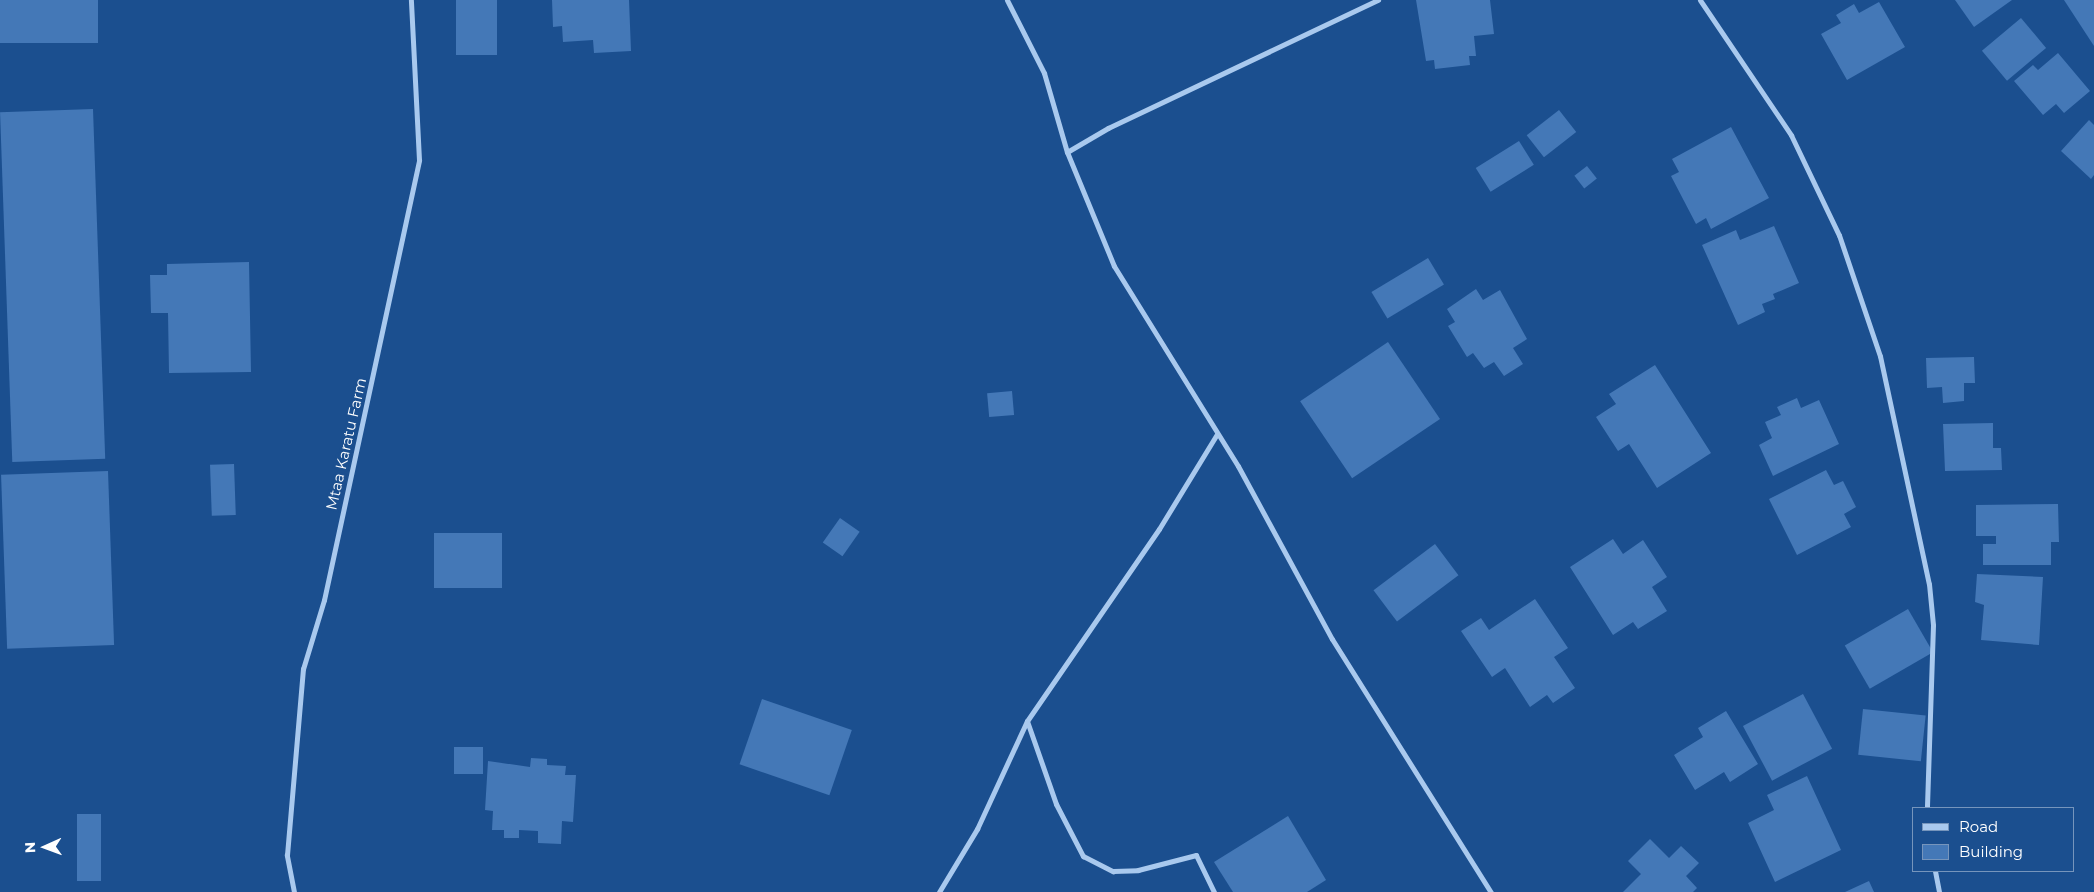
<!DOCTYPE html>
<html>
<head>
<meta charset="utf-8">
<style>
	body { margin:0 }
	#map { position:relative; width:2094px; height:892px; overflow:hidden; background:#1b4f8f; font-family:Montserrat,sans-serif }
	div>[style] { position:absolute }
	.building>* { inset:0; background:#4478b7; transform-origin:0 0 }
	.minor>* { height:5px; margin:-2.5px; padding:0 2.5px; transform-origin:2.5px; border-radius:2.5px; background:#a9c9ee }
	span { translate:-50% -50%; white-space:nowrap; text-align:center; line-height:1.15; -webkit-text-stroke:5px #1b4f8f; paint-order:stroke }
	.street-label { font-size:15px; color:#fff }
	.legend { position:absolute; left:1912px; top:807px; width:162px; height:65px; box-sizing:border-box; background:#1b4f8f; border:1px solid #7695bc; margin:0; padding:6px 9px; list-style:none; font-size:15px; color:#fff }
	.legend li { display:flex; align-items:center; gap:10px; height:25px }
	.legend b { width:25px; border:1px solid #7695bc }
	.north { position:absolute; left:20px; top:822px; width:50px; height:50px; -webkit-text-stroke:4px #1b4f8f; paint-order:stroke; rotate:268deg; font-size:14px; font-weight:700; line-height:20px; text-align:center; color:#fff }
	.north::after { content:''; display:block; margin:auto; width:18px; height:22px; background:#fff; clip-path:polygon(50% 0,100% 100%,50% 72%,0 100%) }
</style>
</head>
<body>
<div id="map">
	<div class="building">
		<i style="left:0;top:0;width:98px;height:43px"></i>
		<i style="left:456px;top:0;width:41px;height:55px"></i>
		<i style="clip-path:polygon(552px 0,629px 0,631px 51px,594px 53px,593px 40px,563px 42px,562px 26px,553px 27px)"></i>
		<i style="clip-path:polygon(1416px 0,1490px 0,1494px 34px,1474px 36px,1476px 56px,1469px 56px,1470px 65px,1435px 69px,1434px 60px,1426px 61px)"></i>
		<i style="clip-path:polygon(1955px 0,2012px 0,1974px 27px)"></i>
		<i style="clip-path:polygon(2064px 0,2094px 0,2094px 46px)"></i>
		<i style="clip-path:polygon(1879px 2px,1905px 47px,1847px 80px,1821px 34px,1841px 23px,1836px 15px,1854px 4px,1859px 13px)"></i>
		<i style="left:2021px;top:18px;width:39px;height:51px;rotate:50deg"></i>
		<i style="clip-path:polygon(2058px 53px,2090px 91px,2064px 113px,2056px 104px,2043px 115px,2014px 81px,2033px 65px,2038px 70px)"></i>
		<i style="left:93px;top:109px;width:350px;height:93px;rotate:88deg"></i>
		<i style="left:1559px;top:110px;width:28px;height:41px;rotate:52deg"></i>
		<i style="clip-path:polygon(2089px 120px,2094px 125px,2094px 175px,2091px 179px,2061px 151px)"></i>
		<i style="clip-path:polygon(1731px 127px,1769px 198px,1711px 229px,1706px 218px,1696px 224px,1671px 176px,1679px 172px,1672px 159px)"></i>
		<i style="left:1519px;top:141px;width:28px;height:51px;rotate:58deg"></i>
		<i style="left:1587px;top:166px;width:16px;height:16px;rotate:52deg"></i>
		<i style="clip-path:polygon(1774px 226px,1799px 283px,1773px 294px,1775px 299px,1762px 304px,1765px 312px,1738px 325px,1702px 245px,1736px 230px,1740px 240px)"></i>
		<i style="left:1428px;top:258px;width:31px;height:66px;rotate:59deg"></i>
		<i style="clip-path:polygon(249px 262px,251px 372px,169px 373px,168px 313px,151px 313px,150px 275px,167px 275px,167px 264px)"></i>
		<i style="clip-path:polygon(1476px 289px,1483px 300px,1500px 290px,1527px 339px,1513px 348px,1523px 364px,1504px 376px,1494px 362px,1484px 368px,1473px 353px,1467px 357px,1448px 326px,1455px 322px,1447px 309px)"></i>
		<i style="left:1388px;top:342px;width:93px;height:106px;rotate:56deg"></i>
		<i style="clip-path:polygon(1974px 357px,1975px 383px,1964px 383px,1964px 401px,1943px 403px,1942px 387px,1927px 388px,1926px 358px)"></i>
		<i style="clip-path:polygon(1655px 365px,1711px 453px,1657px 488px,1629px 444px,1618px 451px,1596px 417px,1616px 404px,1609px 394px)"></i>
		<i style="left:1012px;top:391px;width:24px;height:25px;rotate:85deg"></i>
		<i style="clip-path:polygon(1797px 398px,1801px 408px,1819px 400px,1839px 444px,1773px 476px,1759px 445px,1772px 438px,1765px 422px,1781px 415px,1777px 407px)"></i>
		<i style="clip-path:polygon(1993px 423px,1993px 448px,2001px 448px,2002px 470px,1945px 471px,1943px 424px)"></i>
		<i style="left:234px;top:464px;width:51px;height:24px;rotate:88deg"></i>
		<i style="clip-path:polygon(1826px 470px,1834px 485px,1843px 481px,1856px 507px,1844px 514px,1851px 527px,1797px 555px,1769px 499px)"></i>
		<i style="left:108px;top:471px;width:174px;height:107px;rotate:88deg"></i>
		<i style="clip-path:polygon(2058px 504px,2059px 542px,2051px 542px,2051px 565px,1983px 565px,1983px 544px,1996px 544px,1996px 536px,1976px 536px,1976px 505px)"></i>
		<i style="left:840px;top:518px;width:24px;height:30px;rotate:35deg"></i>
		<i style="left:502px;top:533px;width:55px;height:68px;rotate:90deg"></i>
		<i style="clip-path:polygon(1613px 539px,1623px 554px,1643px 540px,1667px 577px,1652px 587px,1667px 611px,1638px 629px,1633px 622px,1613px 635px,1570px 567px)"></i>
		<i style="left:1435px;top:544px;width:39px;height:77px;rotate:53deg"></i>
		<i style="clip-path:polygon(1977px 574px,2043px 577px,2039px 645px,1981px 640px,1984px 605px,1975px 602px)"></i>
		<i style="clip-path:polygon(1535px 599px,1568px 648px,1554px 657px,1575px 688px,1553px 703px,1547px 695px,1530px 707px,1505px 668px,1492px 677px,1461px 631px,1481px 618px,1489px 630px)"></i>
		<i style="left:1908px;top:609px;width:50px;height:73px;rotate:60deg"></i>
		<i style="left:1803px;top:694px;width:62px;height:68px;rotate:62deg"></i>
		<i style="left:762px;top:699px;width:95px;height:69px;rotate:19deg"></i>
		<i style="left:1863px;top:709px;width:63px;height:46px;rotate:6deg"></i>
		<i style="clip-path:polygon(1726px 711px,1758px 764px,1730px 782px,1724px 772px,1695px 790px,1674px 755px,1703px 737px,1698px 728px)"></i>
		<i style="left:454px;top:747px;width:29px;height:27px"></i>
		<i style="clip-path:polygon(531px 758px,547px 759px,547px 765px,566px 766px,565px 775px,576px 775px,573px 822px,562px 821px,561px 844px,538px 843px,538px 831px,519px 830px,519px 838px,504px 838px,504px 830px,492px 830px,493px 811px,485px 810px,488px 761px,530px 767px)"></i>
		<i style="clip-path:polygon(1807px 776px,1841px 850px,1775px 882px,1748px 823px,1774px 810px,1767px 795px)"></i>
		<i style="left:77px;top:814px;width:24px;height:67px"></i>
		<i style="clip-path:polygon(1288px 816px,1326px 880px,1307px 892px,1233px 892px,1214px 862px)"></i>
		<i style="clip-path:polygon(1650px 839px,1669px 858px,1681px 846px,1699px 863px,1686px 876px,1697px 888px,1693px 892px,1623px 892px,1641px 874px,1628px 861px)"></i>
		<i style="clip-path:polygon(1869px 881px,1874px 892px,1845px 892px)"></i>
	</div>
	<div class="minor">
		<i style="left:1007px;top:0;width:82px;rotate:63.1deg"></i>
		<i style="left:1044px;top:73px;width:82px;rotate:73.8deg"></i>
		<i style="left:1067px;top:152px;width:123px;rotate:67.6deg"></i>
		<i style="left:1114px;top:266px;width:235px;rotate:58.2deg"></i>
		<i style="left:1238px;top:466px;width:197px;rotate:61.5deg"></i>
		<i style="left:1332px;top:639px;width:299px;rotate:57.9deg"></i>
		<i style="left:1700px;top:0;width:163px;rotate:56deg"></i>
		<i style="left:1791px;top:135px;width:111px;rotate:64.4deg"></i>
		<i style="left:1839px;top:235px;width:128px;rotate:71.3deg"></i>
		<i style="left:1880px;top:356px;width:233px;rotate:77.9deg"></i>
		<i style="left:1929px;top:584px;width:41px;rotate:84.4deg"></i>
		<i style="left:1933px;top:625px;width:183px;rotate:91.9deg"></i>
		<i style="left:1067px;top:152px;width:48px;rotate:-30.3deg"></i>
		<i style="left:1108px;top:128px;width:299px;rotate:-25.4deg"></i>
		<i style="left:1027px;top:721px;width:88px;rotate:70.7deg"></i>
		<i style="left:1056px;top:804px;width:59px;rotate:62.6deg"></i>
		<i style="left:1083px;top:856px;width:34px;rotate:27deg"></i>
		<i style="left:1113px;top:871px;width:25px;rotate:-2deg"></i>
		<i style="left:1138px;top:870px;width:60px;rotate:-14.5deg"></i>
		<i style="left:1196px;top:855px;width:41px;rotate:64.1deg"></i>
		<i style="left:1935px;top:871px;width:21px;rotate:79deg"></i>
		<i style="left:294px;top:892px;width:38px;rotate:-101deg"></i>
		<i style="left:287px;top:855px;width:187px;rotate:-85.1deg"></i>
		<i style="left:303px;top:669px;width:72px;rotate:-73.1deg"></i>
		<i style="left:324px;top:600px;width:450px;rotate:-77.8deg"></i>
		<i style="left:419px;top:160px;width:160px;rotate:-92.9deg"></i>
		<i style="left:939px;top:892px;width:74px;rotate:-58.9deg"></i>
		<i style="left:977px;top:829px;width:119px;rotate:-65.2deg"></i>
		<i style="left:1027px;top:721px;width:233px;rotate:-55.5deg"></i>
		<i style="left:1159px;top:529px;width:111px;rotate:-58.6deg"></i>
	</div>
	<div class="street-label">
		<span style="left:346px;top:444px;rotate:-77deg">Mtaa Karatu Farm</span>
	</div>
	<ul class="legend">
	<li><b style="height:6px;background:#a9c9ee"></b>Road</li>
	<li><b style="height:14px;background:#4478b7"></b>Building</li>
	</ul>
	<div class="north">N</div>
</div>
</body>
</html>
